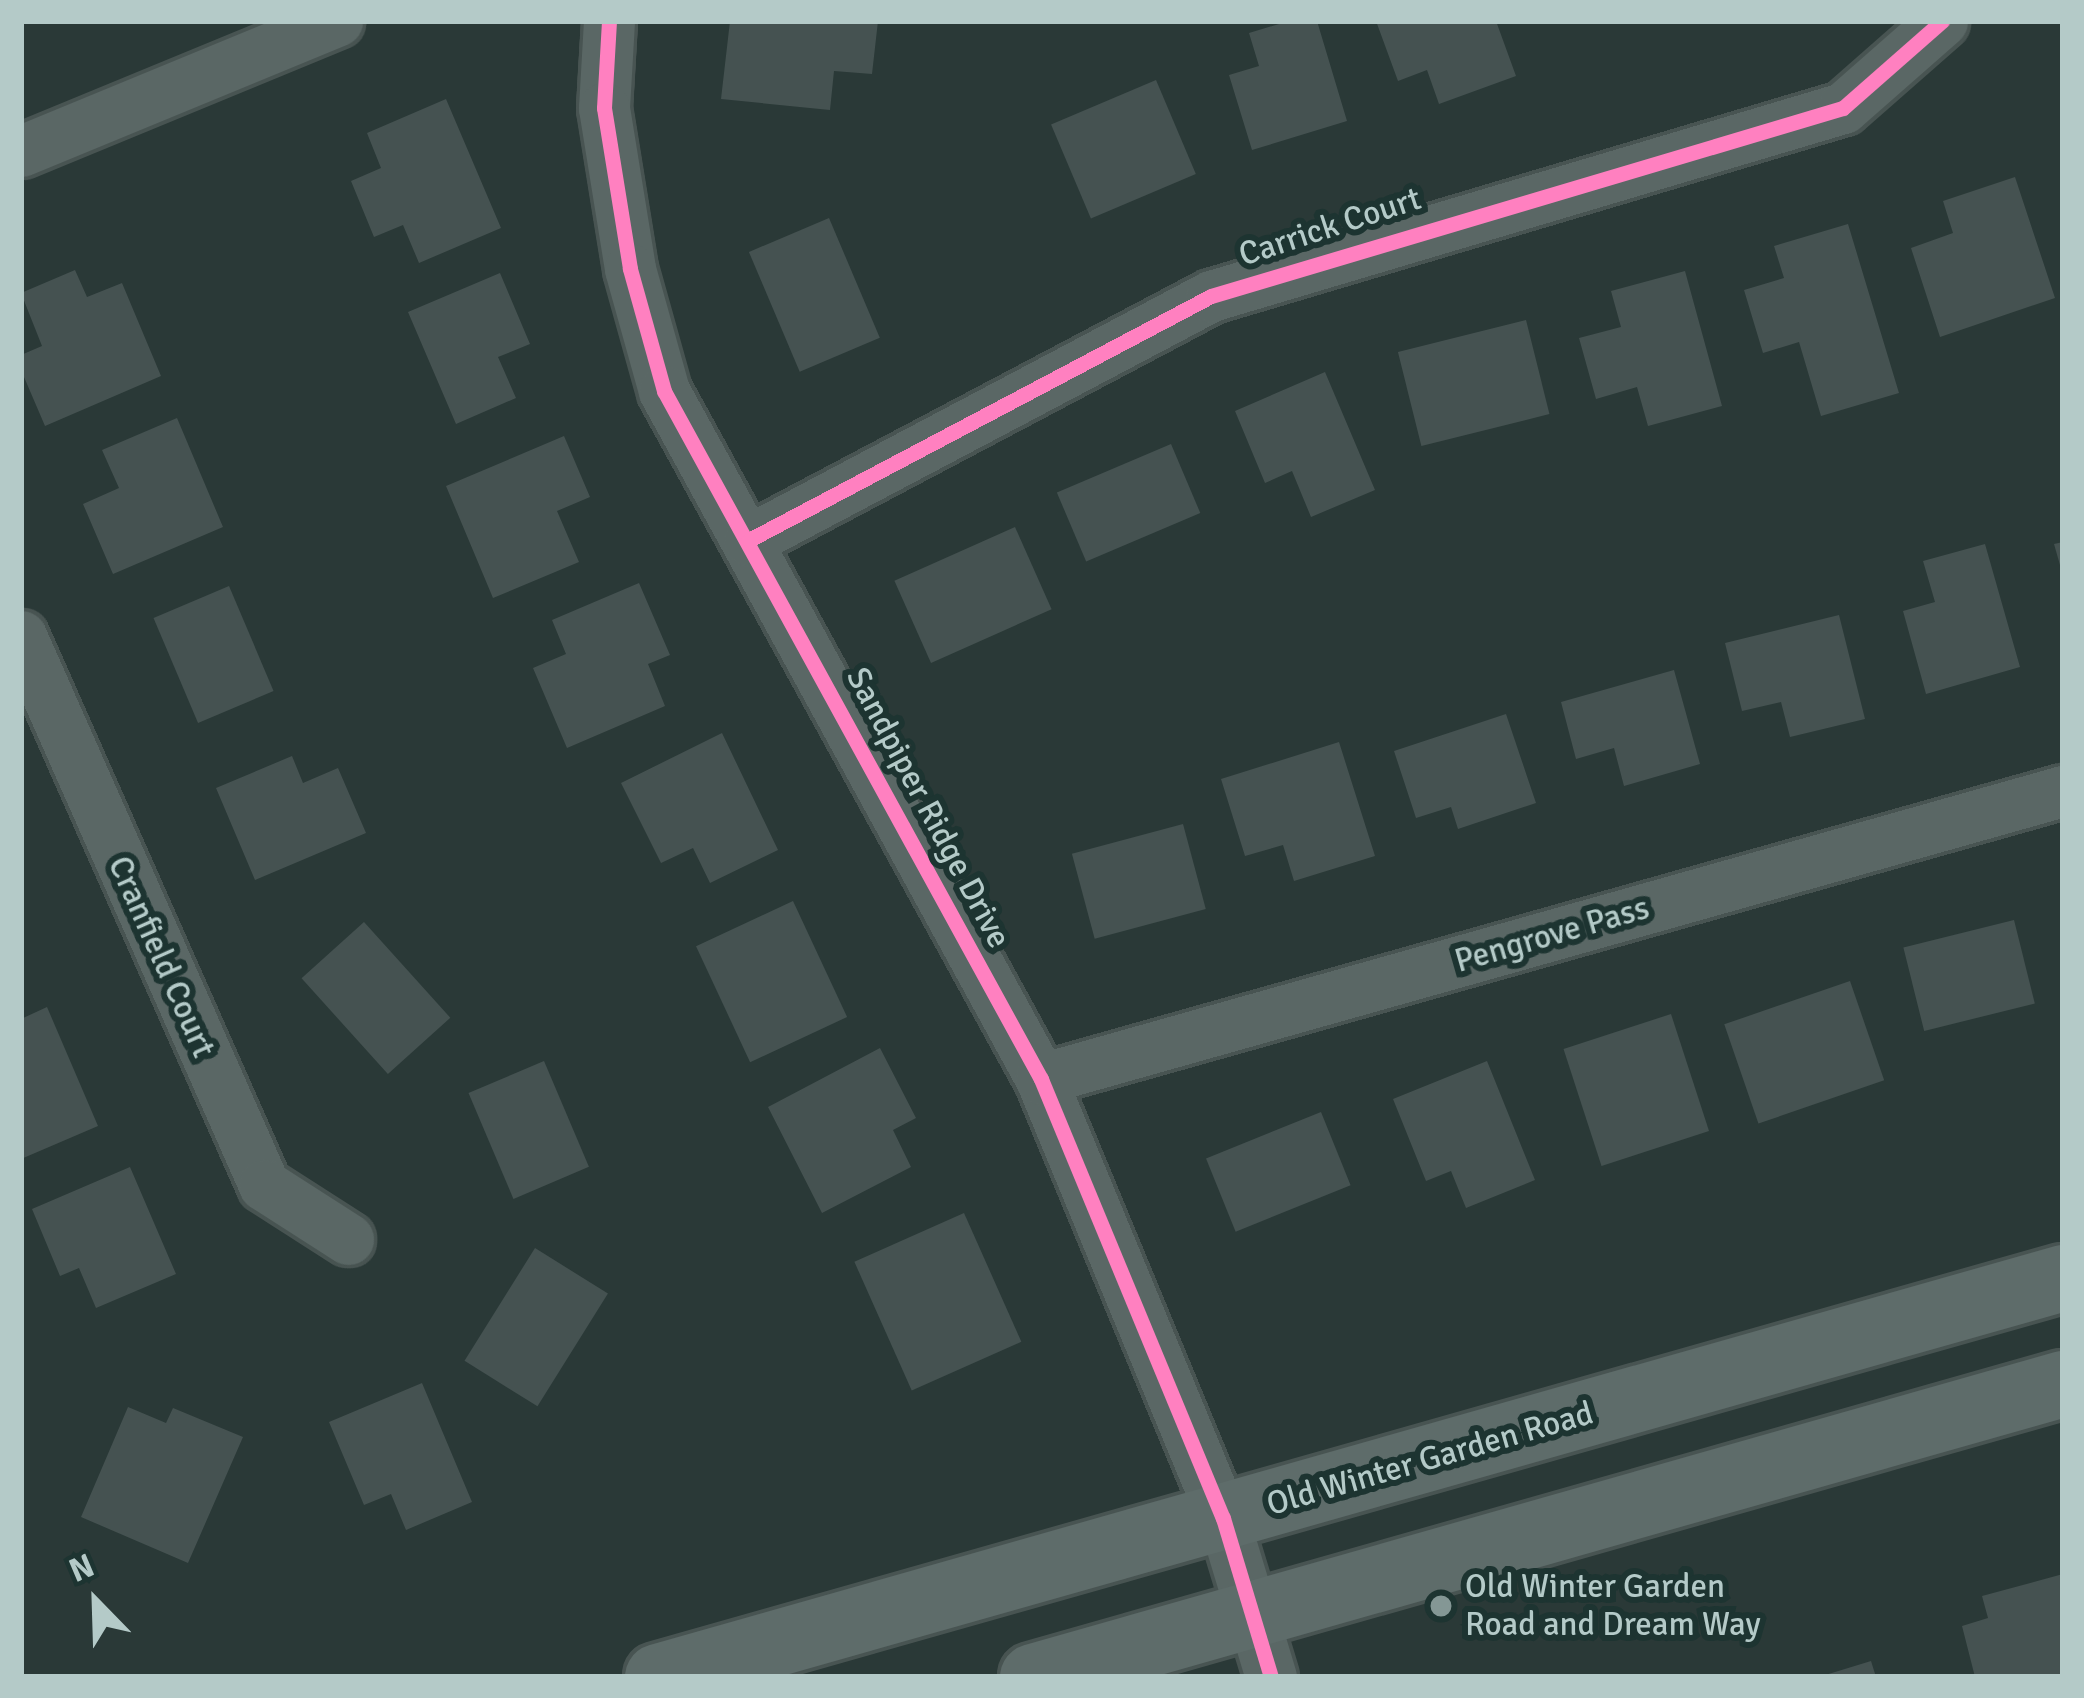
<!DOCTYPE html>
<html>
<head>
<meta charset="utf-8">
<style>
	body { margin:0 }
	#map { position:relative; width:2084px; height:1698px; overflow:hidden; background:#2a3937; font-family:Signika,sans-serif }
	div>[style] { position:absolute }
	.building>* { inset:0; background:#455251; transform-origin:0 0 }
	.roads { filter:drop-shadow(3px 0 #485452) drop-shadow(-3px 0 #485452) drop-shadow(0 3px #485452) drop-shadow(0 -3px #485452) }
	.street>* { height:51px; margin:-25.5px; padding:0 25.5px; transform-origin:25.5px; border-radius:25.5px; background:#5a6765 }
	.secondary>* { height:66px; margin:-33px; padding:0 33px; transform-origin:33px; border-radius:33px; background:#5e6c6a }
	.cycleway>* { height:15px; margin:-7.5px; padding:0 7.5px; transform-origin:7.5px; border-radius:7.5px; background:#ff80c0 }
	.dots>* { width:33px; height:33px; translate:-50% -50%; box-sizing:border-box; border:6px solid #1d3431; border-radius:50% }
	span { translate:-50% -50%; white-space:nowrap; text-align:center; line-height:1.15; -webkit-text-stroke:12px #1d3431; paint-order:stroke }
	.street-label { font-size:33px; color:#b4cac8 }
	.poi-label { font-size:33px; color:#b4cac8 }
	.left { translate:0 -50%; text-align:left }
	.frame { position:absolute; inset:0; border:24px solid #b4cac8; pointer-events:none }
	.north { position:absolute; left:36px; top:1542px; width:120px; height:120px; -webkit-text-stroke:9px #1d3431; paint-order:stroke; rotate:337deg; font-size:33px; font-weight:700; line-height:48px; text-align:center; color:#b4cac8 }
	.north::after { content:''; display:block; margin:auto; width:42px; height:54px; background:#b4cac8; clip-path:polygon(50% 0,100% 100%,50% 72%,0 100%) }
</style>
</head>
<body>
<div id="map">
	<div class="building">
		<i style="clip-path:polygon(730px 21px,878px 21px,872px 74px,834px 71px,830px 110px,721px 99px)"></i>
		<i style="clip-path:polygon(1289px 21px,1317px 21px,1347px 121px,1252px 150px,1229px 75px,1259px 66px,1249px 33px)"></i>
		<i style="clip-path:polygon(1376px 21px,1496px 21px,1516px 76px,1439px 104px,1427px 70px,1398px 81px)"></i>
		<i style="left:1156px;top:80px;width:102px;height:114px;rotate:67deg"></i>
		<i style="clip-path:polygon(446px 99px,501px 228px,419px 263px,403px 225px,374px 237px,351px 181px,381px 168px,367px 133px)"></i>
		<i style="clip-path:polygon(2015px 177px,2055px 298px,1940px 337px,1911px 248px,1953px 233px,1943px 201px)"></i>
		<i style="left:829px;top:218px;width:130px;height:87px;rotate:67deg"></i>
		<i style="clip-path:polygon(1848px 224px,1899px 393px,1821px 416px,1799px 342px,1763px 353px,1744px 290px,1784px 278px,1774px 246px)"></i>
		<i style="clip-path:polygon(75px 270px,87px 297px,122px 283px,161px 376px,45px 426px,21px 370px,21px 355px,42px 346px,21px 293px)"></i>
		<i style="clip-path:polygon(1685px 271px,1722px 406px,1648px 426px,1637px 387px,1596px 399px,1579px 338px,1621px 327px,1611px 291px)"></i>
		<i style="clip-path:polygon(500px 273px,530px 344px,498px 357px,516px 398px,456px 424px,408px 312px)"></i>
		<i style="left:1526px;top:320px;width:97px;height:132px;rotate:76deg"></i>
		<i style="clip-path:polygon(1325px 372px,1375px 490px,1311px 517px,1292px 471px,1265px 483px,1235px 411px)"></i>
		<i style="clip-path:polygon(177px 418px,223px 527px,113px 574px,83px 504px,119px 488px,102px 450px)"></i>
		<i style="clip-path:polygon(564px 436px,590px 497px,557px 511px,579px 562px,493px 598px,446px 486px)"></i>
		<i style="left:1171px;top:444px;width:75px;height:124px;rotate:67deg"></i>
		<i style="left:1015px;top:527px;width:90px;height:132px;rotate:66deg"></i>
		<i style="clip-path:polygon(2063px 542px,2063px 572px,2062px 572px,2054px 544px)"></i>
		<i style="clip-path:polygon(1985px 544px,2020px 667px,1926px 694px,1903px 611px,1935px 602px,1923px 561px)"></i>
		<i style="clip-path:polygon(639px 583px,670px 655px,648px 664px,665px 706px,567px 748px,533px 668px,566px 654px,552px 620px)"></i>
		<i style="left:229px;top:586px;width:114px;height:82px;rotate:67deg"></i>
		<i style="clip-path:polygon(1839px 615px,1865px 719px,1790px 737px,1781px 702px,1742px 711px,1725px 643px)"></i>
		<i style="clip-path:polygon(1674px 670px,1700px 764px,1624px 786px,1614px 748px,1576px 759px,1561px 702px)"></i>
		<i style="clip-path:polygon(1506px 714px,1536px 803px,1458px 829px,1451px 807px,1416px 818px,1394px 751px)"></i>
		<i style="clip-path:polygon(722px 733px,778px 850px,710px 883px,693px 848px,661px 863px,621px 783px)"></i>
		<i style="clip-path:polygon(1339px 742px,1375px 856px,1294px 881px,1283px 845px,1245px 856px,1221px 779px)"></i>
		<i style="clip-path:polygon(292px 756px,303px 783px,338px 768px,366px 833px,255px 880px,216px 788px)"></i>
		<i style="left:1183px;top:824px;width:88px;height:115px;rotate:75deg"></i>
		<i style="left:793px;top:901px;width:128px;height:107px;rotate:65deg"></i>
		<i style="left:2014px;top:920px;width:86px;height:114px;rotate:76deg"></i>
		<i style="left:364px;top:922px;width:129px;height:84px;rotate:48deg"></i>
		<i style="left:1850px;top:981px;width:105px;height:133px;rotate:71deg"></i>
		<i style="clip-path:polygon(47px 1007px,98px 1126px,21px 1159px,21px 1019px)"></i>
		<i style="left:1671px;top:1014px;width:123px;height:113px;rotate:72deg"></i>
		<i style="clip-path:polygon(880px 1048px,916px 1118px,893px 1130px,911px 1167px,822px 1213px,768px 1107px)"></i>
		<i style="left:544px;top:1061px;width:115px;height:82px;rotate:67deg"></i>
		<i style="clip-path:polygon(1487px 1061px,1535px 1180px,1466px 1208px,1451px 1171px,1426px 1181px,1393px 1099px)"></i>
		<i style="left:1321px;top:1112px;width:79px;height:124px;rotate:68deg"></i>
		<i style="clip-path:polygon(130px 1167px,176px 1274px,96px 1308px,79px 1268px,60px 1276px,32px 1209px)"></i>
		<i style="left:964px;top:1213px;width:141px;height:120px;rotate:66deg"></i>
		<i style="left:535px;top:1248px;width:86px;height:133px;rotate:32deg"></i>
		<i style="clip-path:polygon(422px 1383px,472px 1502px,406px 1530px,391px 1494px,364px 1505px,329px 1422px)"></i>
		<i style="clip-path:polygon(128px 1407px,166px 1423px,173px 1408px,243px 1437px,188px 1563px,81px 1517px)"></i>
		<i style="clip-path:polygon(2063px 1574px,2063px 1677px,1975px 1677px,1962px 1626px,1988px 1618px,1982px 1596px)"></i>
		<i style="clip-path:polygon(1871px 1661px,1876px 1677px,1822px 1677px,1822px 1676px)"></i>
	</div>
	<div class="roads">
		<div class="street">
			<i style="left:609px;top:21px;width:87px;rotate:93.3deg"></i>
			<i style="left:604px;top:108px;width:163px;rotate:80.8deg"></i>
			<i style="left:630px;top:269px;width:127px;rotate:74.4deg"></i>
			<i style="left:664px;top:391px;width:785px;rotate:61.28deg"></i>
			<i style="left:1041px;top:1079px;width:475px;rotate:67.5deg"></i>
			<i style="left:1223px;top:1518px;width:166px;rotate:73.2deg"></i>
			<i style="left:21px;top:151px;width:342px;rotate:-22.4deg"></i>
			<i style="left:749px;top:540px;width:522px;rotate:-27.84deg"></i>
			<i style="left:1211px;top:296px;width:659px;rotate:-16.57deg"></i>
			<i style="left:1843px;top:108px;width:132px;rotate:-41.3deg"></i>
			<i style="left:21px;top:636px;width:600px;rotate:66.12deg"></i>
			<i style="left:264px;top:1185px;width:100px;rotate:32.7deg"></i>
			<i style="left:1041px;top:1079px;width:1062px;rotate:-15.74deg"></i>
		</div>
		<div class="secondary">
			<i style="left:658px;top:1677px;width:1461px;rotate:-15.85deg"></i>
			<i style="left:1033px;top:1677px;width:1071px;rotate:-15.88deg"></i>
		</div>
	</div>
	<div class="cycleway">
		<i style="left:609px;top:21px;width:87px;rotate:93.3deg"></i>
		<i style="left:604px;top:108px;width:163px;rotate:80.8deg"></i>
		<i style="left:630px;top:269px;width:127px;rotate:74.4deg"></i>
		<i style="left:664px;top:391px;width:785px;rotate:61.28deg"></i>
		<i style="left:1041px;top:1079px;width:475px;rotate:67.5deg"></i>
		<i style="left:1223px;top:1518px;width:166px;rotate:73.2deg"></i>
		<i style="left:749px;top:540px;width:522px;rotate:-27.84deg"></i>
		<i style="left:1211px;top:296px;width:659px;rotate:-16.57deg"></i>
		<i style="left:1843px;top:108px;width:132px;rotate:-41.3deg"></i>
	</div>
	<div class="dots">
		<i style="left:1441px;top:1606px;background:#849795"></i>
	</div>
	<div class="street-label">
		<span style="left:1330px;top:227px;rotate:-18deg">Carrick Court</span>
		<span style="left:928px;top:808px;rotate:62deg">Sandpiper Ridge Drive</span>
		<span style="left:1552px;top:935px;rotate:-16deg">Pengrove Pass</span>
		<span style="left:161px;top:957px;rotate:66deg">Cranfield Court</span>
		<span style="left:1430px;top:1459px;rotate:-16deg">Old Winter Garden Road</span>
	</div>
	<div class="poi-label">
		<span class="left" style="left:1465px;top:1606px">Old Winter Garden<br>Road and Dream Way</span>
	</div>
	<div class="frame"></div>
	<div class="north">N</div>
</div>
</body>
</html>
